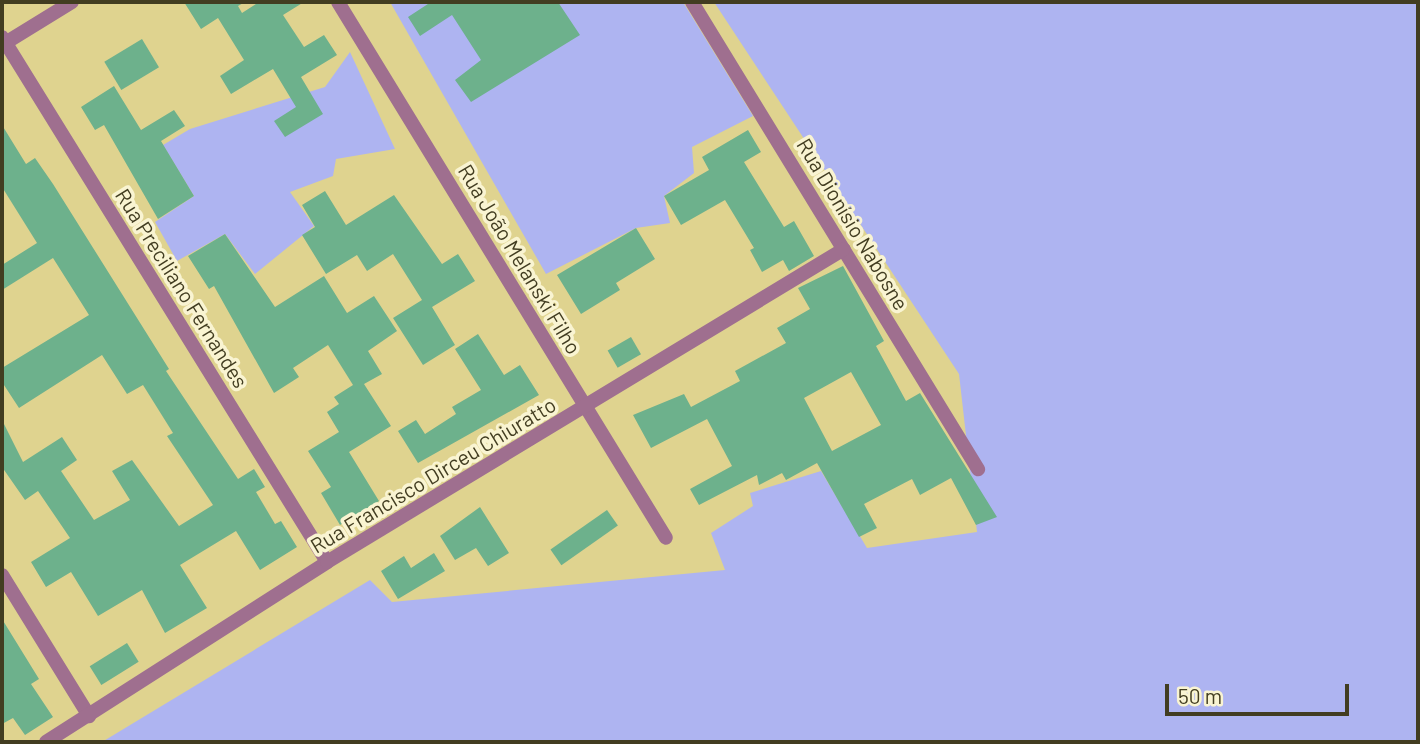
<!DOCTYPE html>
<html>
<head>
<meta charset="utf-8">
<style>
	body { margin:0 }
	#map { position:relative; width:1420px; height:744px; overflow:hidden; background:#dfd38f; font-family:Barlow,sans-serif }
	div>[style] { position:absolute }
	.green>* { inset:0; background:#aeb4f1 }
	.building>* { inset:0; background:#6db18c; transform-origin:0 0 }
	.minor>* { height:14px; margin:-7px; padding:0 7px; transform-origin:7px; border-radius:7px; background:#9f6f8f }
	.tertiary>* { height:14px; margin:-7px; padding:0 7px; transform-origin:7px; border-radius:7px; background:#9f6f8f }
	span { translate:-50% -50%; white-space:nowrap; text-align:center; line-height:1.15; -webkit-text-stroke:7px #f9f4d2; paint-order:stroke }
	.street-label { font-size:21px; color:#423d21 }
	.frame { position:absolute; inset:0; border:4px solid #423d21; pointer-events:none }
	.scale { position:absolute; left:1165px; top:684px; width:184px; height:32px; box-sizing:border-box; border:4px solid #423d21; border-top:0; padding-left:9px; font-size:21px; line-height:24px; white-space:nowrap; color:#423d21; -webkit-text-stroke:5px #f9f4d2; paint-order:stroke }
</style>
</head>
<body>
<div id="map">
	<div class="green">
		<i style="clip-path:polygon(390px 2px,683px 2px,753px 116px,692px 147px,694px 173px,664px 196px,670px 223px,636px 228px,546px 274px)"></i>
		<i style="clip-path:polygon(714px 2px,1418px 2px,1418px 742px,102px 742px,370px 580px,392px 602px,725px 570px,711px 533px,753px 506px,750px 493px,821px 471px,867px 548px,977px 532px,959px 374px)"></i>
		<i style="clip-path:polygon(350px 52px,395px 149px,336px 159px,333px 176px,290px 192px,314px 226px,255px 274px,225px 234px,177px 261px,155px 222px,194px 196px,163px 145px,190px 129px,325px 87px)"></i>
	</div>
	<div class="building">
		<i style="clip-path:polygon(184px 2px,245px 2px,238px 6px,242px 13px,259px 2px,304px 2px,283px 15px,304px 47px,324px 35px,337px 55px,301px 77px,323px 114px,285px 137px,274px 121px,296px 107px,273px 69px,231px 94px,220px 76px,244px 60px,218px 18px,201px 29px)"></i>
		<i style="clip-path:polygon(431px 2px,558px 2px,580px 35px,471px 102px,455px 80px,481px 60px,452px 15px,420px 36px,408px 17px)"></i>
		<i style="left:142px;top:39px;width:33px;height:44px;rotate:59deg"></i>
		<i style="clip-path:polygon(114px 86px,141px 130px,174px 110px,185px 126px,161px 141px,194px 196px,158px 219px,104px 125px,95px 130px,81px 107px)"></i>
		<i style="clip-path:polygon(2px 125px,26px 164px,35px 158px,53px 184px,169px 369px,166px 371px,238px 479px,254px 469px,265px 487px,256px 492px,275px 524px,281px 521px,297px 547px,260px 570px,236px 531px,180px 565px,207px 608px,165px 633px,142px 590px,98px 616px,71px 572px,46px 587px,31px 562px,70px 538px,38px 491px,25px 500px,2px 467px,2px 420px,23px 462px,62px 437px,77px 460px,61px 471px,94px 520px,130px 500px,112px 471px,132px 460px,179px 526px,213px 505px,167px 436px,173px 433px,143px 385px,127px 394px,102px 355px,19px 408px,2px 382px,2px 368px,89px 315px,53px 258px,2px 290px,2px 265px,37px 243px,2px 187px)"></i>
		<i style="clip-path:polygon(748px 130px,761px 152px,744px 162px,784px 227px,794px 221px,814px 256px,789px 271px,783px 260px,762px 272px,750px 250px,754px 248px,725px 200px,681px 225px,664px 196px,709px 170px,702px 157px)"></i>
		<i style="clip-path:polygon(325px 191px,346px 225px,394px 195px,442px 264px,458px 254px,475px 281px,432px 307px,455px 345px,423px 365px,393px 318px,422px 300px,393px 254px,367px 271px,357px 255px,326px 274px,302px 235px,315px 227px,302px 205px)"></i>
		<i style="clip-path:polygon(636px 228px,655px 259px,616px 283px,620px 290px,581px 314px,557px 275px)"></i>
		<i style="clip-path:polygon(225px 234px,275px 307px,324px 276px,347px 313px,374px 296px,397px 331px,368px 351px,382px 374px,364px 384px,391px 426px,349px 452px,379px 501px,340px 525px,321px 493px,331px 487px,308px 451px,339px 432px,327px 412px,339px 404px,334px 397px,353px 385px,328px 345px,293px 368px,299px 377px,274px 393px,214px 286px,209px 289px,188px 256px)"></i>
		<i style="clip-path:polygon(evenodd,843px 266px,884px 341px,876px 346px,906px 401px,920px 393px,997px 517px,976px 525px,951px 478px,920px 495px,912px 479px,864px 504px,877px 528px,859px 537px,817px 463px,786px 480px,782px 473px,759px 485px,757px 475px,699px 505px,690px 489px,732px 466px,707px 419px,651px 448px,633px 415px,684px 394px,691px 407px,740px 381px,735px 371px,786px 343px,777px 328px,810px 309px,798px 288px,843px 266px,851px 372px,881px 425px,832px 451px,804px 398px,851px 372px)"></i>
		<i style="clip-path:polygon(478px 334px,504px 375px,520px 365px,539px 395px,418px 463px,398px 431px,416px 420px,425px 434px,456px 414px,452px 407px,481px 390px,455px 349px)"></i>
		<i style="left:631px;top:337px;width:20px;height:27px;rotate:60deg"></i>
		<i style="clip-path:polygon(480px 507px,509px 553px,488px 566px,476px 548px,455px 560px,440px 536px)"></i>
		<i style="left:607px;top:510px;width:19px;height:69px;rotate:55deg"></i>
		<i style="clip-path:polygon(434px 553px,445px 571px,398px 599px,381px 571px,404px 556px,411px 568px)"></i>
		<i style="clip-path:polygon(2px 619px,39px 679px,31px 684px,53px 717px,25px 735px,13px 718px,2px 724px)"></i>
		<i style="left:127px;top:643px;width:22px;height:44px;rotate:58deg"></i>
	</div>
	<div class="minor">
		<i style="left:338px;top:2px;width:628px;rotate:58.54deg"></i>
		<i style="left:692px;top:2px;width:548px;rotate:58.52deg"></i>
		<i style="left:2px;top:37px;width:617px;rotate:58.24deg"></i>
		<i style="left:2px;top:575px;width:166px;rotate:58.3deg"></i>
		<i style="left:46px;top:742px;width:334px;rotate:-32.6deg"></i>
		<i style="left:327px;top:562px;width:604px;rotate:-31.19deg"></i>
	</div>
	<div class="tertiary">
		<i style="left:2px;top:45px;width:82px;rotate:-31.6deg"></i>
	</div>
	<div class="street-label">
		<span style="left:853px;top:224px;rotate:59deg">Rua Dionísio Nabosne</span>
		<span style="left:520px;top:259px;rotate:59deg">Rua João Melanski Filho</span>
		<span style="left:182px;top:288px;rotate:58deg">Rua Preciliano Fernandes</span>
		<span style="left:433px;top:475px;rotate:-31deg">Rua Francisco Dirceu Chiuratto</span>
	</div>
	<div class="frame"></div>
	<div class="scale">50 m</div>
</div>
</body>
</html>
